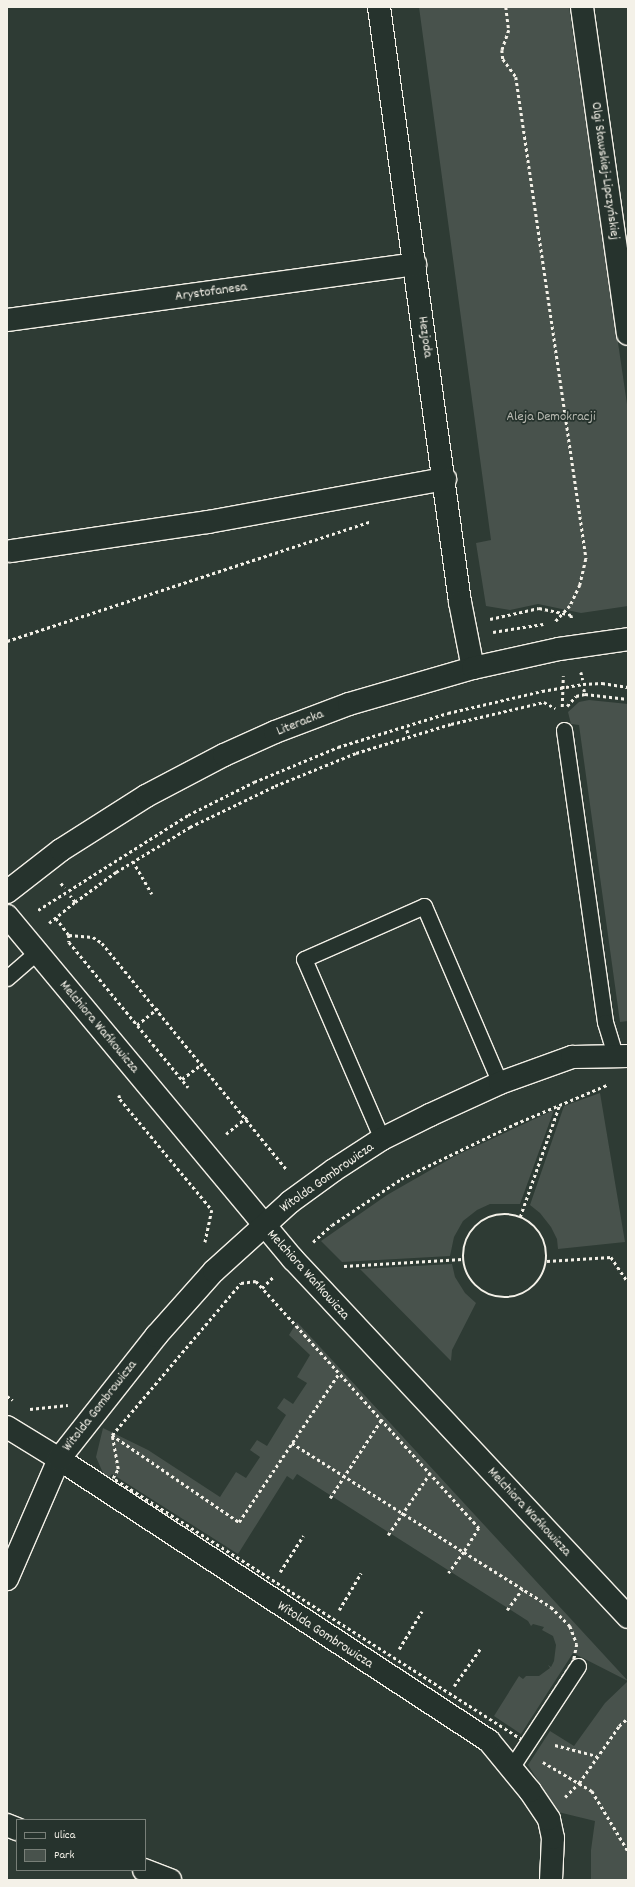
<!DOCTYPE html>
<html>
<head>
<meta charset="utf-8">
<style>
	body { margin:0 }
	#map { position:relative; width:635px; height:1887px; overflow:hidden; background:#2e3b34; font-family:Dekko,sans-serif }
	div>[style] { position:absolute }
	.green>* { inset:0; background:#48524c }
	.path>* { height:2.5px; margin-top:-1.25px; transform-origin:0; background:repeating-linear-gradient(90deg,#f4f1e8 0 3px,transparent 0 6px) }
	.path>.ring { margin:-1.25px; padding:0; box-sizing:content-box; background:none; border:2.5px solid #f4f1e8; border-radius:50% }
	.roads { filter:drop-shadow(1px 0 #f4f1e8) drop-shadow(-1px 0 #f4f1e8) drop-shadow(0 1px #f4f1e8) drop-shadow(0 -1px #f4f1e8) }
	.service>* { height:15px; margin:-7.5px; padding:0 7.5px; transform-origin:7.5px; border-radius:7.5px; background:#26332d }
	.minor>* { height:22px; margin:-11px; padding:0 11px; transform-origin:11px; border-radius:11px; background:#26332d }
	.tertiary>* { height:22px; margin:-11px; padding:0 11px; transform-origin:11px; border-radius:11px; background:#26332d }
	span { translate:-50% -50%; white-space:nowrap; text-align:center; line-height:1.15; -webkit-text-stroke:3.5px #26332d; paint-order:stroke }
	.street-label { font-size:14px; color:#f4f1e8 }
	.park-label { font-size:14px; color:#b8b9b1 }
	.frame { position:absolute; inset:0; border:8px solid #f4f1e8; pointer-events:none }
	.legend { position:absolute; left:16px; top:1819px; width:130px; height:52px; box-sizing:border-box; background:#26332d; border:1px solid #787f78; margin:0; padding:5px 7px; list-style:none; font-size:12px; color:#f4f1e8 }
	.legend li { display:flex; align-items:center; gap:8px; height:20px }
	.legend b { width:20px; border:1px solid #787f78 }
</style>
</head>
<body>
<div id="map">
	<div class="green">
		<i style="clip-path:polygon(419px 7px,569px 7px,628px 411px,628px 606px,581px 613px,538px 604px,510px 610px,486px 606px,476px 543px,491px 540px)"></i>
		<i style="clip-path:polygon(589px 700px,628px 704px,628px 1021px,620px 1022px,579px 725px,571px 724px,568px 712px,579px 702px)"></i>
		<i style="clip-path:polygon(600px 1093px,625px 1242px,558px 1249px,557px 1239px,551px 1227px,540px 1213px,530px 1205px,564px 1106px)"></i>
		<i style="clip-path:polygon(554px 1110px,520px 1204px,490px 1204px,477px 1210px,463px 1221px,454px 1237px,450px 1256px,342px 1262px,321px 1241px,387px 1195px,455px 1156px)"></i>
		<i style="clip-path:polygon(452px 1264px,455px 1277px,465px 1293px,476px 1303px,452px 1350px,451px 1361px,360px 1269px)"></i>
		<i style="clip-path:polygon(297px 1322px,628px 1681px,628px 1880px,591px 1880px,591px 1850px,595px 1821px,558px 1812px,528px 1765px,550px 1731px,574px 1746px,605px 1703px,628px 1681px,573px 1653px,521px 1734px,494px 1716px,519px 1676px,523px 1679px,526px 1676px,539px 1676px,550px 1668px,548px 1665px,551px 1667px,554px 1661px,556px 1645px,553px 1636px,542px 1630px,544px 1627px,533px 1624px,531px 1626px,528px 1621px,297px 1474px,293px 1480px,287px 1476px,238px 1554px,112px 1474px,108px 1479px,103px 1473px,96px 1457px,103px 1428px,148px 1450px,220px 1497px,236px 1472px,246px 1478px,260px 1457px,250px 1450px,257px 1440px,267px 1446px,286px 1415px,277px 1408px,284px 1398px,293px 1404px,307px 1383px,297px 1377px,310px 1355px,289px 1335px)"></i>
	</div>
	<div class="path">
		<i style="left:506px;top:7px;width:23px;rotate:83deg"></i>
		<i style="left:509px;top:30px;width:21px;rotate:109deg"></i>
		<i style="left:502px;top:50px;width:9px;rotate:84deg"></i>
		<i style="left:503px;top:59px;width:22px;rotate:54deg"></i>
		<i style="left:516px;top:77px;width:487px;rotate:81.7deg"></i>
		<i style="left:586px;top:559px;width:27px;rotate:103deg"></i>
		<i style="left:580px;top:585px;width:23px;rotate:115deg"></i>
		<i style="left:570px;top:606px;width:21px;rotate:133deg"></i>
		<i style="left:490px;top:619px;width:50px;rotate:-12.7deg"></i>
		<i style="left:539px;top:608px;width:33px;rotate:12deg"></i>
		<i style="left:571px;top:615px;width:4px;rotate:76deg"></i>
		<i style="left:493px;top:632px;width:51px;rotate:-9.1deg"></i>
		<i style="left:7px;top:641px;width:382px;rotate:-18.2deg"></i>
		<i style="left:581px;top:672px;width:8px;rotate:76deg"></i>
		<i style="left:584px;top:689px;width:5px;rotate:79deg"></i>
		<i style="left:567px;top:706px;width:13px;rotate:-48deg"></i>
		<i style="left:576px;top:696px;width:9px;rotate:-13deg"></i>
		<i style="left:585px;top:694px;width:43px;rotate:6.6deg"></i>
		<i style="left:562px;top:707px;width:31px;rotate:-88deg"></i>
		<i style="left:407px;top:730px;width:6px;rotate:72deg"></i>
		<i style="left:133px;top:861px;width:38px;rotate:60deg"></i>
		<i style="left:61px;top:883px;width:6px;rotate:51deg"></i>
		<i style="left:75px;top:902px;width:51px;rotate:-36.2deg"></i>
		<i style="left:116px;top:872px;width:87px;rotate:-31.3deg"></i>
		<i style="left:190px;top:827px;width:94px;rotate:-25.8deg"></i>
		<i style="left:275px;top:786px;width:87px;rotate:-22.2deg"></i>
		<i style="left:356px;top:753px;width:99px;rotate:-17deg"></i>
		<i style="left:451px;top:724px;width:96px;rotate:-13.3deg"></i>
		<i style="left:544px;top:702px;width:13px;rotate:29deg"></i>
		<i style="left:38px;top:910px;width:178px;rotate:-32.3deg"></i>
		<i style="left:188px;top:815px;width:74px;rotate:-26.6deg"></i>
		<i style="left:254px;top:782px;width:91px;rotate:-22.6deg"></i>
		<i style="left:338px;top:747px;width:115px;rotate:-17.2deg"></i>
		<i style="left:448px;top:713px;width:97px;rotate:-13.2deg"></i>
		<i style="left:542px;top:691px;width:42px;rotate:-9.7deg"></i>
		<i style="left:583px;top:684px;width:19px;rotate:-3deg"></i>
		<i style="left:602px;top:683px;width:26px;rotate:9deg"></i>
		<i style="left:56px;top:918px;width:21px;rotate:53deg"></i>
		<i style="left:69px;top:935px;width:7px;rotate:90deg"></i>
		<i style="left:69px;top:942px;width:188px;rotate:50.6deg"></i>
		<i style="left:49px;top:923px;width:33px;rotate:-39deg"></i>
		<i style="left:75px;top:902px;width:8px;rotate:-130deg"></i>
		<i style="left:69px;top:935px;width:24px;rotate:5deg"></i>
		<i style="left:93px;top:937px;width:11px;rotate:34deg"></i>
		<i style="left:102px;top:943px;width:293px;rotate:50.8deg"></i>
		<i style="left:137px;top:1025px;width:27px;rotate:-39deg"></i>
		<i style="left:182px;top:1079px;width:26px;rotate:-37deg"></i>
		<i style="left:119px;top:1095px;width:4px;rotate:76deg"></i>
		<i style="left:120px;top:1099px;width:144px;rotate:50.3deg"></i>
		<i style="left:212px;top:1210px;width:33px;rotate:102deg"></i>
		<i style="left:226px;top:1134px;width:27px;rotate:-39deg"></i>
		<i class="ring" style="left:463px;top:1214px;width:81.5px;height:81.5px"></i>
		<i style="left:520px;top:1217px;width:118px;rotate:-70.6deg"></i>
		<i style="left:313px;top:1242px;width:25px;rotate:-42deg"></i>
		<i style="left:332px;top:1225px;width:83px;rotate:-33.7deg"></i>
		<i style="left:401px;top:1179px;width:127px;rotate:-25.8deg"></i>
		<i style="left:515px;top:1124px;width:100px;rotate:-23deg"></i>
		<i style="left:547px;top:1261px;width:64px;rotate:-3.6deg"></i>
		<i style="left:611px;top:1257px;width:30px;rotate:56deg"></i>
		<i style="left:344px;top:1266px;width:119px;rotate:-3.4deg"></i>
		<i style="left:256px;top:1281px;width:333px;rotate:47.9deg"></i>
		<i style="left:479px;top:1528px;width:28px;rotate:122deg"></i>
		<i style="left:464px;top:1552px;width:103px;rotate:32.3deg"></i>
		<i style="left:551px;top:1607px;width:27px;rotate:45deg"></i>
		<i style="left:570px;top:1626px;width:19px;rotate:69deg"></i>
		<i style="left:577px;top:1644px;width:16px;rotate:101deg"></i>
		<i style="left:574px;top:1660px;width:95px;rotate:123deg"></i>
		<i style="left:522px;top:1740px;width:486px;rotate:-147.4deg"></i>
		<i style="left:113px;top:1478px;width:10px;rotate:-61deg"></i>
		<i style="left:118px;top:1469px;width:35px;rotate:-100deg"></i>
		<i style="left:112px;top:1435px;width:199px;rotate:-49.7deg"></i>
		<i style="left:241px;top:1283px;width:15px;rotate:-8deg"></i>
		<i style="left:262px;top:1288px;width:16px;rotate:-45deg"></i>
		<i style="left:7px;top:1396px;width:7px;rotate:34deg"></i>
		<i style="left:30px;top:1409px;width:38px;rotate:-6deg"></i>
		<i style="left:112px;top:1435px;width:154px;rotate:34.4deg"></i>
		<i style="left:239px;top:1522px;width:179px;rotate:-56.1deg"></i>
		<i style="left:292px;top:1443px;width:204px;rotate:32.4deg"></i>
		<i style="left:464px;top:1552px;width:26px;rotate:126deg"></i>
		<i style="left:330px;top:1498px;width:93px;rotate:-56.8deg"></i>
		<i style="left:388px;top:1535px;width:75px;rotate:-55.9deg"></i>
		<i style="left:280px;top:1572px;width:43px;rotate:-57.4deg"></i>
		<i style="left:339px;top:1610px;width:43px;rotate:-59.3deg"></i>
		<i style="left:507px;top:1610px;width:26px;rotate:-54deg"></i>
		<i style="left:399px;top:1649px;width:44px;rotate:-58.8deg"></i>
		<i style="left:454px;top:1686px;width:45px;rotate:-54.9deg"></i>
		<i style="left:555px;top:1745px;width:43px;rotate:14.7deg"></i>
		<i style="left:543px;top:1762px;width:57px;rotate:30.6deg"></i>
		<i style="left:592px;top:1791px;width:70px;rotate:59deg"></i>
		<i style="left:565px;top:1797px;width:20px;rotate:-45deg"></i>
		<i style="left:579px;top:1783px;width:70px;rotate:-54.9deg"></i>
		<i style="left:619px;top:1726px;width:12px;rotate:-42deg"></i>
	</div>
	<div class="roads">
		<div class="service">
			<i style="left:564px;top:730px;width:295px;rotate:82deg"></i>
			<i style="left:605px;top:1022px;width:37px;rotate:73deg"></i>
			<i style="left:7px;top:978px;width:40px;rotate:-41deg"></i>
			<i style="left:382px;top:1139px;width:196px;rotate:-113.4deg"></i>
			<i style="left:304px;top:959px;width:131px;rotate:-23.8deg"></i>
			<i style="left:424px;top:906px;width:193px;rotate:66.8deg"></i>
			<i style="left:511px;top:1768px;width:122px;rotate:-56.7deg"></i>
		</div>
		<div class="minor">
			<i style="left:379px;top:7px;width:600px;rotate:82.25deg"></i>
			<i style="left:460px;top:602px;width:67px;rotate:78.9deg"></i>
			<i style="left:582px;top:7px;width:330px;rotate:82deg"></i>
			<i style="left:7px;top:320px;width:412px;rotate:-7.8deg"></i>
			<i style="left:11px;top:551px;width:199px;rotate:-8.4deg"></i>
			<i style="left:208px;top:522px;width:241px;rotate:-10.3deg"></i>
			<i style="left:7px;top:916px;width:447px;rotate:50.2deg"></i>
			<i style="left:293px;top:1259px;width:490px;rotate:46.9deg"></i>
			<i style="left:7px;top:1427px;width:61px;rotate:31.6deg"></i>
			<i style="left:59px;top:1459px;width:131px;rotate:113.4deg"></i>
			<i style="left:7px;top:1825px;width:11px;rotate:22deg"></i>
			<i style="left:144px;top:1870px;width:28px;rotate:21deg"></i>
			<i style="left:551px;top:1880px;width:42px;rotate:-87.3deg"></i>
			<i style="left:553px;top:1838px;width:19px;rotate:-102deg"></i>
			<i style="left:549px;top:1819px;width:34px;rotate:-124deg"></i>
			<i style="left:530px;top:1791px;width:65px;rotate:-129.4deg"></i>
			<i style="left:489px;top:1741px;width:514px;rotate:-146.74deg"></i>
			<i style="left:59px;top:1459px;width:157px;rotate:-51.7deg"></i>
			<i style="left:156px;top:1336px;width:87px;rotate:-48.3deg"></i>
			<i style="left:214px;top:1271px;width:103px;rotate:-42.2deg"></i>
			<i style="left:290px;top:1202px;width:54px;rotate:-36deg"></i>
			<i style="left:334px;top:1170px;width:57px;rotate:-32.9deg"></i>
			<i style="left:382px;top:1139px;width:54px;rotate:-26.6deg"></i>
			<i style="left:430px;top:1115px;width:77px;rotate:-24.6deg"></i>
			<i style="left:500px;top:1083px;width:77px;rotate:-19.9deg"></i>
			<i style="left:572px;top:1057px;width:56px;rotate:-1deg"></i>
		</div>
		<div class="tertiary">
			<i style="left:7px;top:892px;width:68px;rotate:-37.9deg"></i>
			<i style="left:61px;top:850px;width:101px;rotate:-32.4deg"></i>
			<i style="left:146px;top:796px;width:88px;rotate:-27.7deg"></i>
			<i style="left:224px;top:755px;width:56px;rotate:-24.3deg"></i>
			<i style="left:275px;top:732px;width:79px;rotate:-20.7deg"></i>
			<i style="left:349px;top:704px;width:129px;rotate:-16.2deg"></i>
			<i style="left:473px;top:668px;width:88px;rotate:-12.5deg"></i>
			<i style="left:559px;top:649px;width:70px;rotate:-8.2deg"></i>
		</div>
	</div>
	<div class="street-label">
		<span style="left:605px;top:171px;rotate:82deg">Olgi Sławskiej-Lipczyńskiej</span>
		<span style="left:211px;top:292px;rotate:-8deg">Arystofanesa</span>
		<span style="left:425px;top:337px;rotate:82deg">Hezjoda</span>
		<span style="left:300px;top:723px;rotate:-22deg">Literacka</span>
		<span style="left:99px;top:1027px;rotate:50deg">Melchiora Wańkowicza</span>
		<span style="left:327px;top:1178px;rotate:-35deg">Witolda Gombrowicza</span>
		<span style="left:308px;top:1275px;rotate:48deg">Melchiora Wańkowicza</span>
		<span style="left:100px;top:1406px;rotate:-52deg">Witolda Gombrowicza</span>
		<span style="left:529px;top:1512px;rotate:47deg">Melchiora Wańkowicza</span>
		<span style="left:325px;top:1635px;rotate:33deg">Witolda Gombrowicza</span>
	</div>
	<div class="park-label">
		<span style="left:551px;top:417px">Aleja Demokracji</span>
	</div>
	<div class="frame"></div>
	<ul class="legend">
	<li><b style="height:5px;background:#26332d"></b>Ulica</li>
	<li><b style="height:11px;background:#48524c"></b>Park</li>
	</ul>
</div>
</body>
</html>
